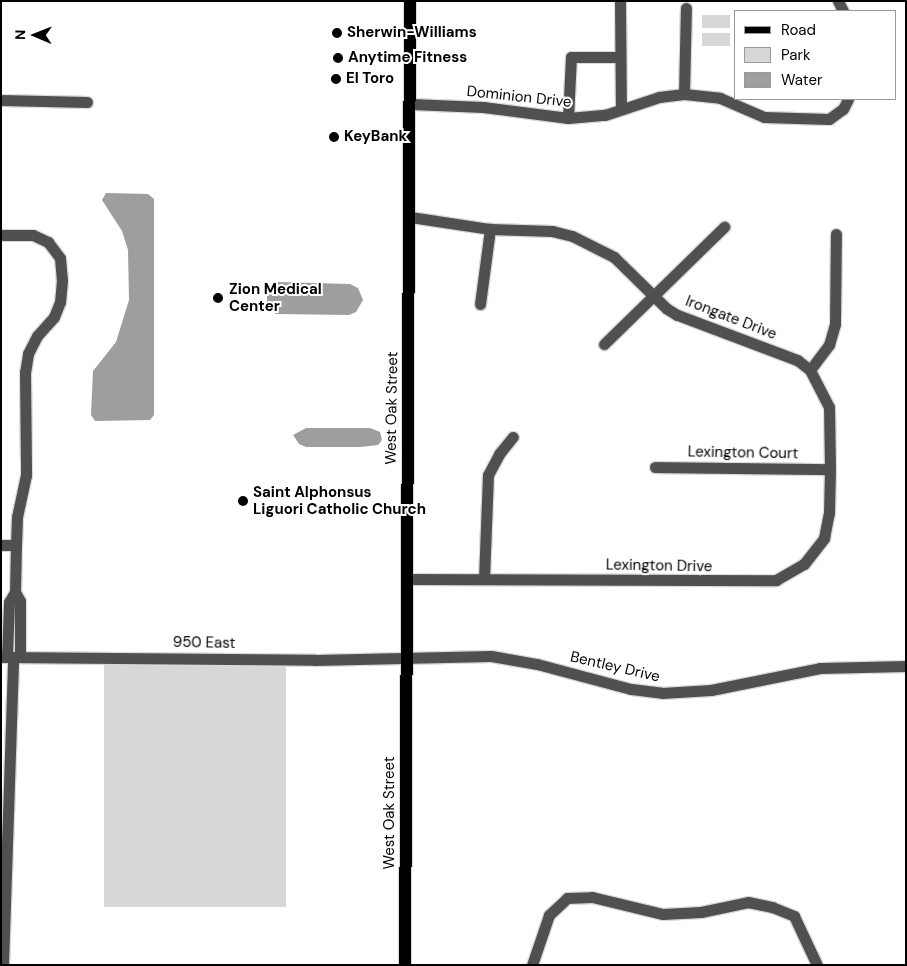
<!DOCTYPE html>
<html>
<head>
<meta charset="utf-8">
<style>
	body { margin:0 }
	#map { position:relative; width:907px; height:966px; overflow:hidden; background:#fff; font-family:"DM Sans",sans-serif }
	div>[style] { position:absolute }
	.green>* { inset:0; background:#d7d7d7; transform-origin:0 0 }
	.water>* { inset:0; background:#9e9e9e }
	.roads { filter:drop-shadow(1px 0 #dbdbdb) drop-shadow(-1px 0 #dbdbdb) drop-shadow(0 1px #dbdbdb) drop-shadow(0 -1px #dbdbdb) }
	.minor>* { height:11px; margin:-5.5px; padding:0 5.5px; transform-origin:5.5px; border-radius:5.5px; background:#505050 }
	.major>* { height:12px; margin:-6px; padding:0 6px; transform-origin:6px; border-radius:6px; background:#000 }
	.dots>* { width:14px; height:14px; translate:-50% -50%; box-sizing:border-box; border:2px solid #fff; border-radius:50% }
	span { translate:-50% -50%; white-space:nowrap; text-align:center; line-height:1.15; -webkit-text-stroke:4px #fff; paint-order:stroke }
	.poi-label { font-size:15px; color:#000; font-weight:700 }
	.left { translate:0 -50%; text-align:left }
	.street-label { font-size:15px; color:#000 }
	.frame { position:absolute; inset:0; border:2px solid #000; pointer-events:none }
	.legend { position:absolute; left:734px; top:10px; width:162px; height:90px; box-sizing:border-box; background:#fff; border:1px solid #999; margin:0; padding:6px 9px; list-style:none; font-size:15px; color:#000 }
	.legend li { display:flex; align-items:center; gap:10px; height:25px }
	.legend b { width:25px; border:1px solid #999 }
	.north { position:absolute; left:10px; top:10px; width:50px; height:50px; -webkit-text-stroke:4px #fff; paint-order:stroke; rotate:271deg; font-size:14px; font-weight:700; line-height:20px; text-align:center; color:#000 }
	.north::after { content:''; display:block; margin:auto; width:18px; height:22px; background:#000; clip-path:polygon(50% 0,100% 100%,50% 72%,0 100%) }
</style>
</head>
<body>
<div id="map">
	<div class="green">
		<i style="left:702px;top:15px;width:28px;height:13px"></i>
		<i style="left:702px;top:33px;width:28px;height:13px"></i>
		<i style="left:104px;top:665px;width:182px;height:242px"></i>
	</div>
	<div class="water">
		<i style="clip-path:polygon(106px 193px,148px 194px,154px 199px,154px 415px,150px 420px,95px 421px,91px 415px,93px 371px,116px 342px,129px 300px,128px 250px,122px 231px,102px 200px)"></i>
		<i style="clip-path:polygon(278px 282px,350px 284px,358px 288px,363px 300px,356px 312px,349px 315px,276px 314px,267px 309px,267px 296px,268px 286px)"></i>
		<i style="clip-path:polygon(306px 428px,370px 428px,380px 432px,382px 440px,378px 445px,360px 447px,306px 447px,299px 444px,293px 435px)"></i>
	</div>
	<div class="roads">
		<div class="minor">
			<i style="left:620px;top:1px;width:108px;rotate:89.5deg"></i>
			<i style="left:838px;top:1px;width:11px;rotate:63deg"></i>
			<i style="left:684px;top:94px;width:86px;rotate:-88.7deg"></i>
			<i style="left:1px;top:100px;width:86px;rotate:1.3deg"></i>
			<i style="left:411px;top:104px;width:72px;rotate:2.4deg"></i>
			<i style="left:483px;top:107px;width:86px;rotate:7.4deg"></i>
			<i style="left:568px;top:118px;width:37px;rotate:-5deg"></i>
			<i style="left:605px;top:115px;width:57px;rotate:-18.4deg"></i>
			<i style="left:659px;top:97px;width:25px;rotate:-7deg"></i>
			<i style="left:684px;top:94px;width:36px;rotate:6deg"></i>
			<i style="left:720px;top:98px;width:48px;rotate:23.4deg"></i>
			<i style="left:764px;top:117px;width:65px;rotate:1.8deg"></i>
			<i style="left:829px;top:119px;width:17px;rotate:-36deg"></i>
			<i style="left:843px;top:109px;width:11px;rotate:-63deg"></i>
			<i style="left:568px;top:118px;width:61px;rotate:-87.2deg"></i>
			<i style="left:571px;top:57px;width:49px"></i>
			<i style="left:1px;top:235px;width:32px"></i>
			<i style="left:33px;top:235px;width:17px;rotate:25deg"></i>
			<i style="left:48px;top:242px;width:20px;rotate:53deg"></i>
			<i style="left:60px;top:258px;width:22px;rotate:85deg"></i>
			<i style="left:62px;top:280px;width:22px;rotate:95deg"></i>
			<i style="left:60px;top:302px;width:16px;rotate:112deg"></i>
			<i style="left:54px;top:317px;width:25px;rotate:132deg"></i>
			<i style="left:37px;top:336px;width:20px;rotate:117deg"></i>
			<i style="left:28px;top:354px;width:18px;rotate:99deg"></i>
			<i style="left:25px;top:372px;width:103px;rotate:89.4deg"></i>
			<i style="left:26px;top:475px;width:43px;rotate:102.1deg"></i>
			<i style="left:17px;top:517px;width:28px;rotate:92deg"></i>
			<i style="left:16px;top:545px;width:47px;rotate:91.2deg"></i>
			<i style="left:15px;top:592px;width:10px;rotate:61deg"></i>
			<i style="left:20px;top:601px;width:56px;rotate:90deg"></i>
			<i style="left:480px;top:304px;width:76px;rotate:-82.4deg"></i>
			<i style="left:604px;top:344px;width:168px;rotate:-44.3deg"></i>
			<i style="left:810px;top:370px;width:31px;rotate:-53deg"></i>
			<i style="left:829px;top:345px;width:22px;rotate:-74deg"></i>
			<i style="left:835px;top:324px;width:90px;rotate:-89.4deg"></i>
			<i style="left:655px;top:467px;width:175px;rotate:0.7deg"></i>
			<i style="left:1px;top:545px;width:15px"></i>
			<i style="left:406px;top:579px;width:370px;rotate:0.2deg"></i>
			<i style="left:776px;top:580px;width:32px;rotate:-30deg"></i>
			<i style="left:804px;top:564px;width:33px;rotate:-52deg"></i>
			<i style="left:824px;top:538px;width:25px;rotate:-79deg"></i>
			<i style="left:829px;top:513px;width:44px;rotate:-88.7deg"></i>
			<i style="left:830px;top:469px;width:62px;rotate:-90.9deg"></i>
			<i style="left:829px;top:407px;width:42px;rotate:-117.2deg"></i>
			<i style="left:810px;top:370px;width:16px;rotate:-142deg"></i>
			<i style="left:797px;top:360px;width:128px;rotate:-159.4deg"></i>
			<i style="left:677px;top:315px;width:13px;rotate:-148deg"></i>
			<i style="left:666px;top:308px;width:73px;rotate:-135.6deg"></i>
			<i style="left:614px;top:257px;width:47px;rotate:-153.4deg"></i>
			<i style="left:572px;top:236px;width:21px;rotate:-166deg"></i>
			<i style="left:552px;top:231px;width:62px;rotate:-178.2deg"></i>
			<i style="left:490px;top:229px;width:80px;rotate:-171.4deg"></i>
			<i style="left:484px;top:579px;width:104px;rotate:-87.8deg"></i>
			<i style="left:488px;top:475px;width:24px;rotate:-62deg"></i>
			<i style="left:499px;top:454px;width:22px;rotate:-51deg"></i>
			<i style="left:1px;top:657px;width:314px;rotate:0.5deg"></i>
			<i style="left:315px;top:660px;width:176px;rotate:-1.3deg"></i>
			<i style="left:491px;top:656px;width:47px;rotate:9.9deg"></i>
			<i style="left:537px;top:664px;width:97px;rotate:14.9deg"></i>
			<i style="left:631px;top:689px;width:31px;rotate:7deg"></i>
			<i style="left:662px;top:693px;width:49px;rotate:-3.5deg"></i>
			<i style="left:711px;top:690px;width:111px;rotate:-11.4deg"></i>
			<i style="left:820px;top:668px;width:86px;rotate:-1.3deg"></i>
			<i style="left:7px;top:657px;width:55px;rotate:-87.9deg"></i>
			<i style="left:9px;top:602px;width:12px;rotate:-59deg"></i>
			<i style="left:3px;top:965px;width:308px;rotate:-88.1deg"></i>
			<i style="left:532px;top:965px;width:53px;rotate:-71.2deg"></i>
			<i style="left:549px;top:915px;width:25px;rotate:-43deg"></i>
			<i style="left:567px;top:898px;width:25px;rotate:-2deg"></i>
			<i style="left:592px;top:897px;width:73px;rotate:13.5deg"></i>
			<i style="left:663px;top:914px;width:38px;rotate:-3deg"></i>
			<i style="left:701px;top:912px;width:48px;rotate:-12deg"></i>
			<i style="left:748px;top:902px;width:25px;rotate:12deg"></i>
			<i style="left:772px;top:907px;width:24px;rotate:22deg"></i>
			<i style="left:794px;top:916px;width:54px;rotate:64.9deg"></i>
		</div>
		<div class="major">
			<i style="left:405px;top:965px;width:964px;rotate:-89.7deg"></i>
		</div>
	</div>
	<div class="dots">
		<i style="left:337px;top:33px;background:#000"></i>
		<i style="left:338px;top:58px;background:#000"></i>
		<i style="left:336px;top:79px;background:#000"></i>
		<i style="left:334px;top:137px;background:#000"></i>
		<i style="left:218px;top:298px;background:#000"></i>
		<i style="left:243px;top:501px;background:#000"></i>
	</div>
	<div class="poi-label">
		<span class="left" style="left:347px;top:33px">Sherwin-Williams</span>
		<span class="left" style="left:348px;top:58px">Anytime Fitness</span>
		<span class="left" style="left:346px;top:79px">El Toro</span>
		<span class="left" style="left:344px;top:137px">KeyBank</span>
		<span class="left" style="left:229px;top:298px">Zion Medical<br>Center</span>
		<span class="left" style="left:253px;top:501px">Saint Alphonsus<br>Liguori Catholic Church</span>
	</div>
	<div class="street-label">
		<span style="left:519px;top:97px;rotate:6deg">Dominion Drive</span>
		<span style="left:731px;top:318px;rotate:21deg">Irongate Drive</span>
		<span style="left:392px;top:408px;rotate:-89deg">West Oak Street</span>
		<span style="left:743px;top:453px;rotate:1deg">Lexington Court</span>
		<span style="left:659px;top:566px;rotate:1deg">Lexington Drive</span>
		<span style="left:204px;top:643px;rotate:1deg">950 East</span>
		<span style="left:615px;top:667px;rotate:13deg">Bentley Drive</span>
		<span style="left:390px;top:813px;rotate:-90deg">West Oak Street</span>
	</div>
	<div class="frame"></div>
	<ul class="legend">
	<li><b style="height:6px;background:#000"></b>Road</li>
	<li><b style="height:14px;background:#d7d7d7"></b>Park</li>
	<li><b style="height:14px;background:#9e9e9e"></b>Water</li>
	</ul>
	<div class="north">N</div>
</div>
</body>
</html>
